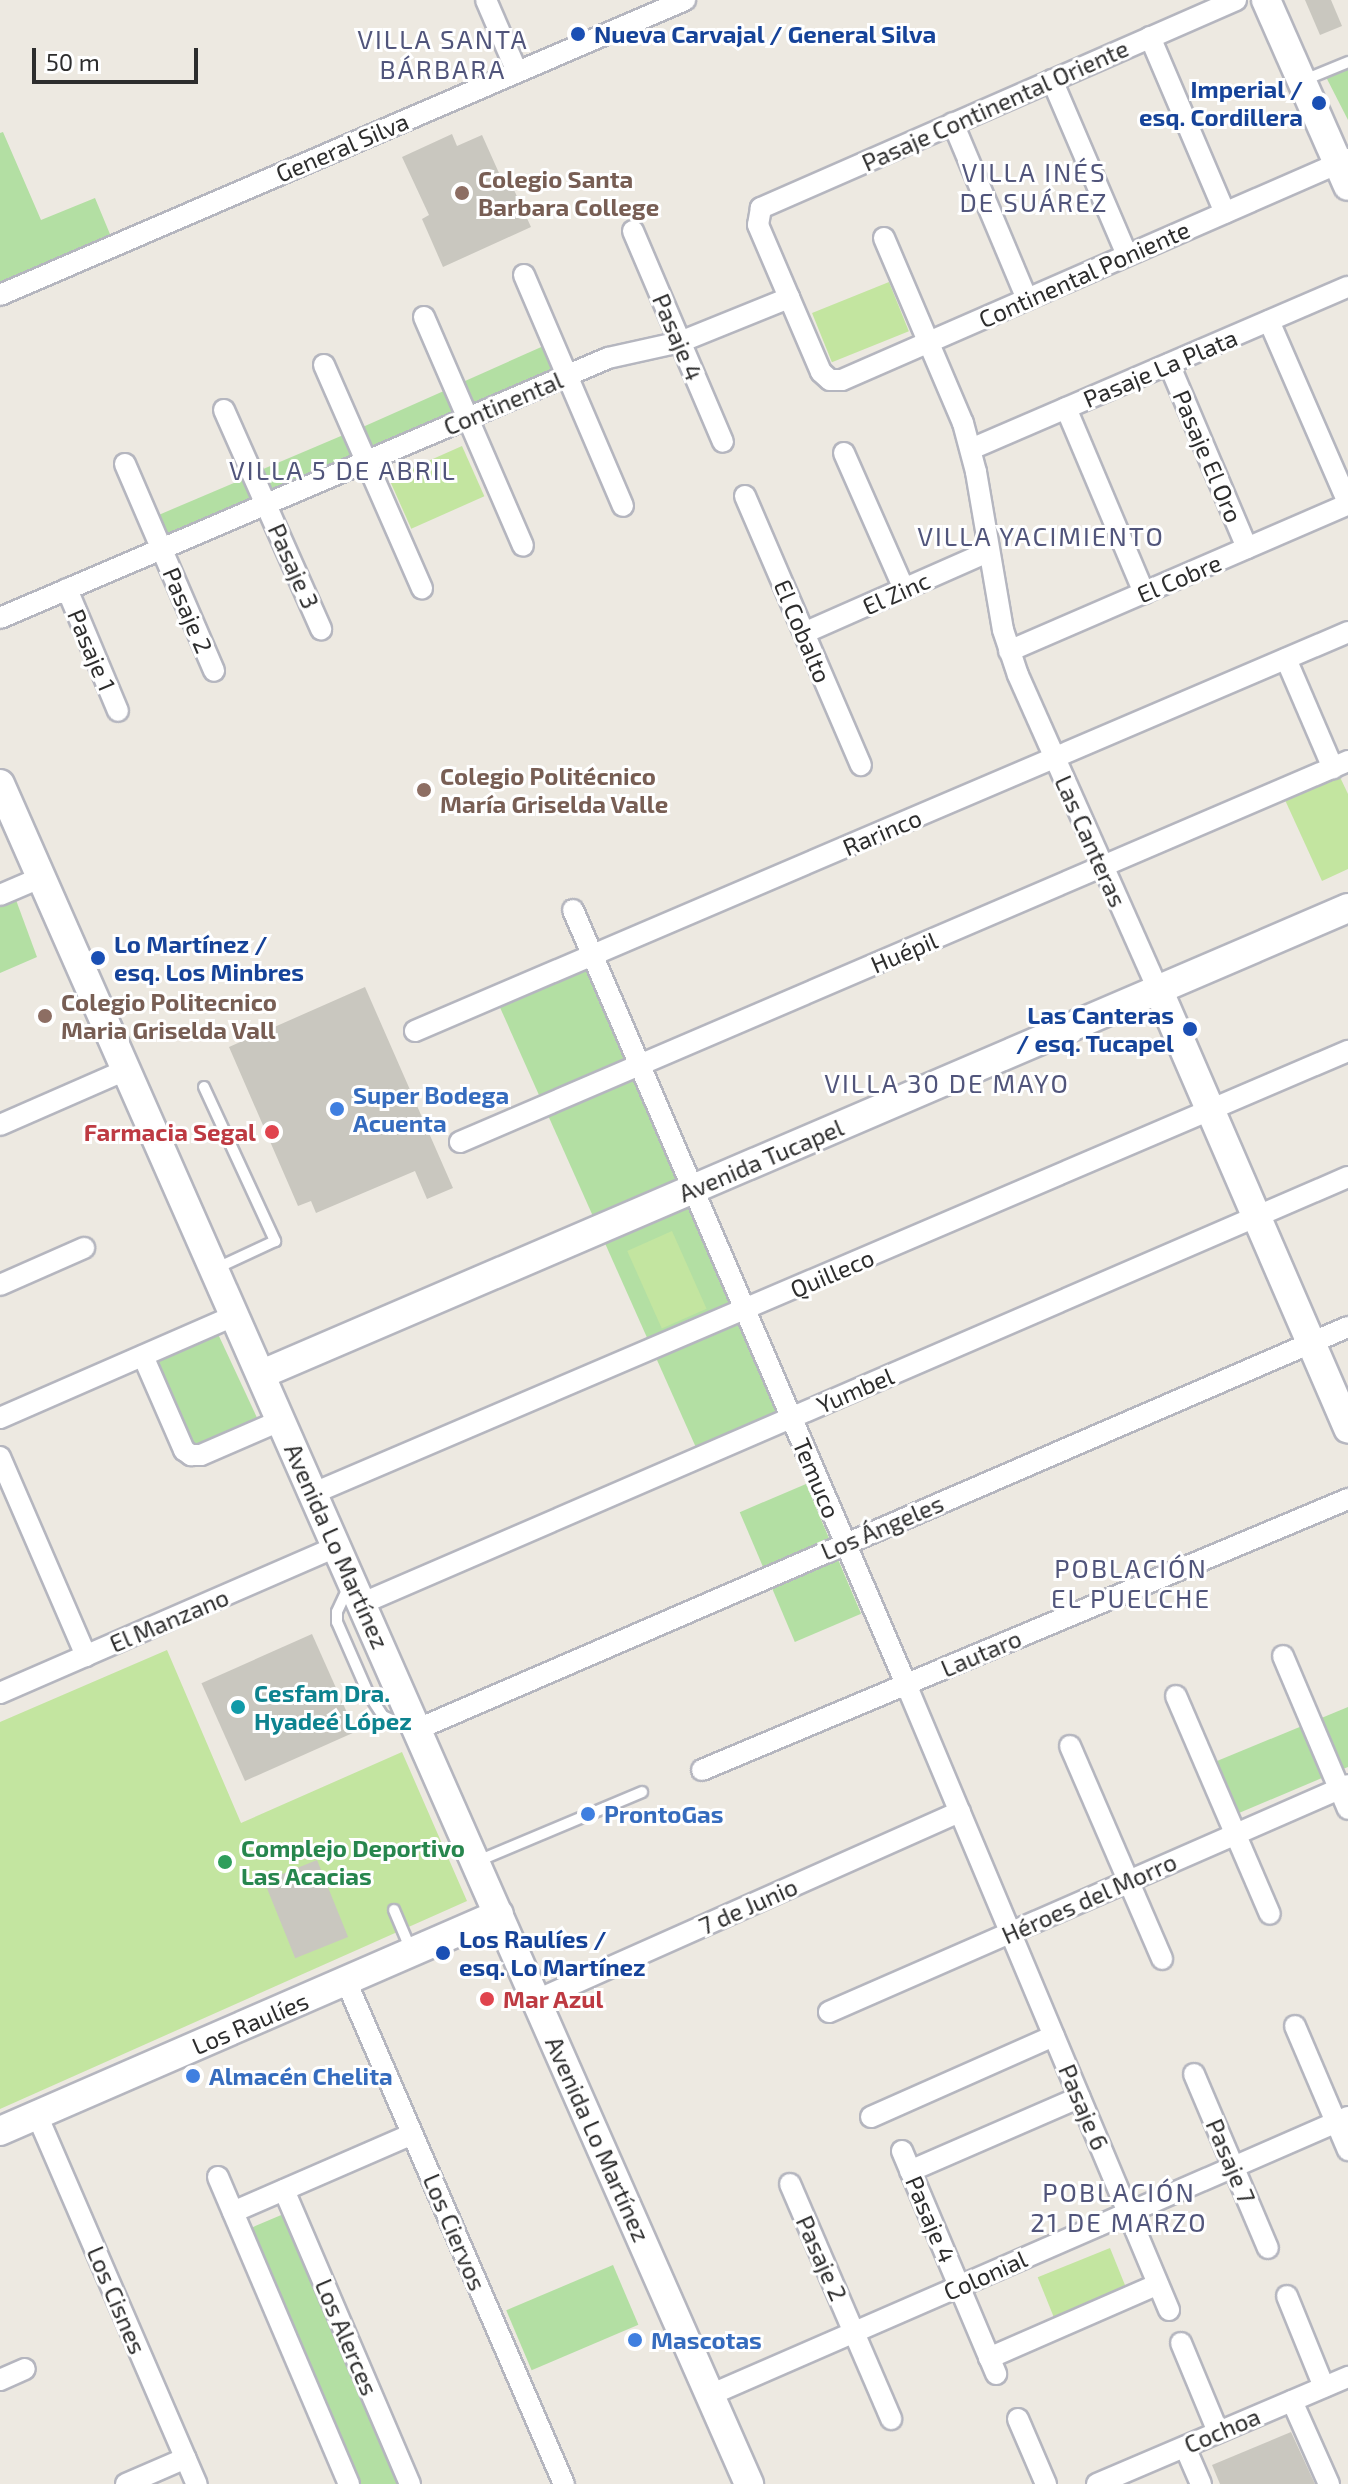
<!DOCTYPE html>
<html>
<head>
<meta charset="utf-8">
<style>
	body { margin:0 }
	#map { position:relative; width:1348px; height:2484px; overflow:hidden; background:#ede9e1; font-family:"Exo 2",sans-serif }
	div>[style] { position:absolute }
	.green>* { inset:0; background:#b3dfa3; transform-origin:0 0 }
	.pitch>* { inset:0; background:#c3e5a0; transform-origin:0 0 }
	.building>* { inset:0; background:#c9c7bf; transform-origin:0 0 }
	.roads { filter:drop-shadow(2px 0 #b5b6bf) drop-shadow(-2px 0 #b5b6bf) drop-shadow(0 2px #b5b6bf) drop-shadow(0 -2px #b5b6bf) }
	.lane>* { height:10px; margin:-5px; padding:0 5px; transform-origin:5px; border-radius:5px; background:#fff }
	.street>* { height:20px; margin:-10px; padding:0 10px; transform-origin:10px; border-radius:10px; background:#fff }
	.secondary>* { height:28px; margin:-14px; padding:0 14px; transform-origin:14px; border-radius:14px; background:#fff }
	.dots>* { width:22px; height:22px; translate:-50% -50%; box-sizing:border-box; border:4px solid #fff; border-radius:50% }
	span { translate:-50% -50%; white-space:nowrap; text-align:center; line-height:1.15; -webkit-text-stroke:6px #fff; paint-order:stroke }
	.transit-label { font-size:24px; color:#164399; font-weight:700 }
	.left { translate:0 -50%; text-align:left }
	.right { translate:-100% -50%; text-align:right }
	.street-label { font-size:24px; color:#2d2d2d }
	.education-label { font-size:24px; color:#785e54; font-weight:700 }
	.shop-label { font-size:24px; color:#366cbe; font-weight:700 }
	.health-label { font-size:24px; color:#be3a42; font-weight:700 }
	.culture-label { font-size:24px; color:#0d838f; font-weight:700 }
	.leisure-label { font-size:24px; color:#27864d; font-weight:700 }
	.neighbourhood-label { font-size:26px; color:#51557b; letter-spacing:2px }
	.scale { position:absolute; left:32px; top:48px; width:166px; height:36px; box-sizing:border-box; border:4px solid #2d2d2d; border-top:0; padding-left:10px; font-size:24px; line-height:28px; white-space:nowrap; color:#2d2d2d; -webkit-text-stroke:6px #fff; paint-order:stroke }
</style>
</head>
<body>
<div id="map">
	<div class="green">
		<i style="clip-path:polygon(1348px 66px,1348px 120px,1325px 75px)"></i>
		<i style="clip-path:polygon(3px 132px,41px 220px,95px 198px,112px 239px,0 286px,0 133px)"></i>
		<i style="left:548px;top:344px;width:27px;height:92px;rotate:66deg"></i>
		<i style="left:446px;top:390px;width:24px;height:93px;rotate:66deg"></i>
		<i style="left:348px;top:433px;width:25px;height:94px;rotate:67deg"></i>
		<i style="left:248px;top:477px;width:25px;height:99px;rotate:67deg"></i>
		<i style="clip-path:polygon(16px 900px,37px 957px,0 973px,0 907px)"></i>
		<i style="left:586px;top:967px;width:489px;height:95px;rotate:66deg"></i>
		<i style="left:218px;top:1334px;width:92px;height:68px;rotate:65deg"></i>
		<i style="left:806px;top:1484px;width:141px;height:72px;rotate:67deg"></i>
		<i style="clip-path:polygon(1348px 1707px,1348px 1767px,1239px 1813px,1217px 1761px)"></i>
		<i style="left:286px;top:2213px;width:294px;height:42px;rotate:67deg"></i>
		<i style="left:613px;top:2265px;width:65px;height:116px;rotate:67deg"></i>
	</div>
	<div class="pitch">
		<i style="left:889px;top:282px;width:53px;height:83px;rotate:68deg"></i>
		<i style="left:462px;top:446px;width:55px;height:80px;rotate:66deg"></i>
		<i style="clip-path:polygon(1339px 775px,1348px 794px,1348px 869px,1322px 881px,1285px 800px)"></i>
		<i style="left:672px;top:1231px;width:85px;height:49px;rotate:66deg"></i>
		<i style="clip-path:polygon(167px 1650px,241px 1823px,402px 1752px,467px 1901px,0 2109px,0 1722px)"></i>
		<i style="left:1110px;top:2248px;width:48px;height:78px;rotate:68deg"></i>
	</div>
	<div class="building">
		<i style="clip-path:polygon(1305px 0,1331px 0,1342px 26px,1320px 35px)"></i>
		<i style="clip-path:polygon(452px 134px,457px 146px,482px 135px,503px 182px,509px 179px,531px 227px,443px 267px,422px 219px,429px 215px,402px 157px)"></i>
		<i style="clip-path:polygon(365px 987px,453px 1188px,427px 1199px,415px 1171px,316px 1213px,311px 1201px,298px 1206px,229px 1047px)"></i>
		<i style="left:312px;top:1634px;width:107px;height:121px;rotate:66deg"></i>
		<i style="left:317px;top:1860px;width:83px;height:57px;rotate:68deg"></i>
		<i style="clip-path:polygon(1291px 2432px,1315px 2484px,1220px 2484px,1212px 2465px)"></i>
	</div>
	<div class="roads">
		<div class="lane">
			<i style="left:1302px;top:81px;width:50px;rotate:-22.4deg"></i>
			<i style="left:204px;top:1087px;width:170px;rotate:65.2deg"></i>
			<i style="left:275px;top:1241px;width:64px;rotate:155deg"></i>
			<i style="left:348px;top:1588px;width:26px;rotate:115deg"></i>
			<i style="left:337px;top:1612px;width:10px;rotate:90deg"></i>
			<i style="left:337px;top:1622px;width:77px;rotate:66.4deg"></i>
			<i style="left:368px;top:1693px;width:27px;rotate:57deg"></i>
			<i style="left:383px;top:1716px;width:30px;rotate:24deg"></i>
			<i style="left:478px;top:1861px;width:178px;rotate:-22.8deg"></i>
			<i style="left:394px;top:1910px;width:43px;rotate:67deg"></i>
		</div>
		<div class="street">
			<i style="left:486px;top:0;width:78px;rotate:66.7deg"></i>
			<i style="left:1236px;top:0;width:519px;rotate:156.35deg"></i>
			<i style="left:761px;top:208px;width:17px;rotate:100deg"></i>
			<i style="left:758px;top:225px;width:160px;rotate:66.8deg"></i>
			<i style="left:821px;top:372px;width:12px;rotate:42deg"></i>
			<i style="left:830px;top:380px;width:12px"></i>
			<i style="left:842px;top:380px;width:552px;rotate:-23.59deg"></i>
			<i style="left:1150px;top:37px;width:191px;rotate:66.9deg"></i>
			<i style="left:1052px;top:80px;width:190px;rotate:66.8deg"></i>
			<i style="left:953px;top:123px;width:191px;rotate:67.2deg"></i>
			<i style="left:633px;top:231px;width:229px;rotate:66.9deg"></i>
			<i style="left:884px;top:238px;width:201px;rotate:66.9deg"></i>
			<i style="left:963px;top:423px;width:51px;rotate:75.1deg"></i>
			<i style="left:976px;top:472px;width:160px;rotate:80.3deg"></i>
			<i style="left:1003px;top:630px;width:47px;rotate:71.6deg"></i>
			<i style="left:1018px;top:675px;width:344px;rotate:66deg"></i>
			<i style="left:524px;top:275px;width:251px;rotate:66.8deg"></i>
			<i style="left:0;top:295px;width:746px;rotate:-23.3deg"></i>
			<i style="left:424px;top:317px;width:249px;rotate:66.6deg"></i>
			<i style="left:1269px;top:321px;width:198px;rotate:66.5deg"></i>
			<i style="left:1169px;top:364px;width:200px;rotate:67deg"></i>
			<i style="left:324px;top:365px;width:244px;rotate:66.3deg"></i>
			<i style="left:1066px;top:408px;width:201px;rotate:67.1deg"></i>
			<i style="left:224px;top:410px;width:240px;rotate:66.1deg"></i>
			<i style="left:971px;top:449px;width:410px;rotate:-23.3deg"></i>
			<i style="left:844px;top:453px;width:149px;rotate:66.2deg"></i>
			<i style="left:125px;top:464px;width:225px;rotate:66.7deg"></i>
			<i style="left:745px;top:496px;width:293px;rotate:66.7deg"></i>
			<i style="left:67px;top:589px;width:132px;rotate:67.3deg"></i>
			<i style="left:0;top:618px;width:661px;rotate:-23.15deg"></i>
			<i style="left:608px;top:358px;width:74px;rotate:-12.5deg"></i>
			<i style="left:680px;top:342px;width:118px;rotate:-22deg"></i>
			<i style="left:804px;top:633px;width:201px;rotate:-23.8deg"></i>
			<i style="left:1009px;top:651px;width:369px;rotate:-23.4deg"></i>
			<i style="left:1286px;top:659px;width:119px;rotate:66.7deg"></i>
			<i style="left:0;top:895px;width:46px;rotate:-23.2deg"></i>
			<i style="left:573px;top:910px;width:843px;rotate:66.72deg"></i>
			<i style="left:906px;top:1684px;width:679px;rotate:67.21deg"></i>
			<i style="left:415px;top:1031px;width:1015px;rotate:-23.15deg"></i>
			<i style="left:0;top:1125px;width:140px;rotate:-23.6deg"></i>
			<i style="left:460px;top:1142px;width:966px;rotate:-23.22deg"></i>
			<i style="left:0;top:1285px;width:92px;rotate:-23.8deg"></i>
			<i style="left:143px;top:1356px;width:103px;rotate:66.4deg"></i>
			<i style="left:184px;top:1450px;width:9px;rotate:36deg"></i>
			<i style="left:191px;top:1455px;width:10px"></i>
			<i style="left:201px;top:1455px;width:88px;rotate:-23.4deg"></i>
			<i style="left:0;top:1418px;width:257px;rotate:-23.6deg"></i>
			<i style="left:0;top:1457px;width:217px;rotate:66.6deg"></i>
			<i style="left:314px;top:1493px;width:1125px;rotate:-23.15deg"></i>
			<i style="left:363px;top:1603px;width:1073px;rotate:-23.39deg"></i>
			<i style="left:1283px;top:1656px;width:166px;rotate:67deg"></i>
			<i style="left:0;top:1693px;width:369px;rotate:-23.5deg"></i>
			<i style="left:1176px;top:1696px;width:237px;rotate:66.7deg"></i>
			<i style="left:418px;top:1729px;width:1013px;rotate:-23.38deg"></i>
			<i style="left:1070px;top:1746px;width:232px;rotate:66.6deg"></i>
			<i style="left:702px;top:1770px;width:701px;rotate:-22.76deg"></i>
			<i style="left:346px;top:1981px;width:548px;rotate:66.57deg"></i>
			<i style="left:537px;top:2000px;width:463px;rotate:-24deg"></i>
			<i style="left:829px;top:2012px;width:566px;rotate:-23.62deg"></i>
			<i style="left:1295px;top:2026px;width:135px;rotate:66.9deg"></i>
			<i style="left:1194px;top:2074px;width:189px;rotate:67deg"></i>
			<i style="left:37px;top:2115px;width:402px;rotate:66.6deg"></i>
			<i style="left:871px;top:2117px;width:200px;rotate:-23.9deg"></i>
			<i style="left:902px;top:2151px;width:242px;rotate:67.1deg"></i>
			<i style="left:910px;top:2171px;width:185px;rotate:-23.5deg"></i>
			<i style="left:218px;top:2177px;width:334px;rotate:66.9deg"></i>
			<i style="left:790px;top:2184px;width:256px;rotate:66.7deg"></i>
			<i style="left:284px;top:2190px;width:320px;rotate:66.8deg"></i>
			<i style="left:233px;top:2212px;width:195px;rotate:-23.5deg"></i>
			<i style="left:1287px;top:2296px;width:98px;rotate:67.9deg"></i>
			<i style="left:1181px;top:2343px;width:96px;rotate:67.4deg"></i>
			<i style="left:989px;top:2358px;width:184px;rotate:-23.6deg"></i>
			<i style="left:0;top:2380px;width:27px;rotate:-24deg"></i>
			<i style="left:710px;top:2395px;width:696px;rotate:-23.54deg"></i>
			<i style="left:1292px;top:2401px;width:91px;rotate:66deg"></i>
			<i style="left:1018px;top:2419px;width:71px;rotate:66.7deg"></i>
			<i style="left:1185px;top:2447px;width:40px;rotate:66.6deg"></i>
			<i style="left:126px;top:2484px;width:65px;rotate:-23.4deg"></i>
			<i style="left:1097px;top:2484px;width:273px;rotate:-23.1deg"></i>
		</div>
		<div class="secondary">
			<i style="left:1266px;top:0;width:203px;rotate:66.2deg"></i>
			<i style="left:0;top:784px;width:1858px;rotate:66.22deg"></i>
			<i style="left:1158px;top:989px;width:479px;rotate:66.6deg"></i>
			<i style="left:262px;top:1374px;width:1182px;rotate:-23.22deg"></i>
			<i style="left:0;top:2131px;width:544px;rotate:-23.5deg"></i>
		</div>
	</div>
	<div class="dots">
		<i style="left:578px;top:34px;background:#1a4fb4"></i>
		<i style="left:1319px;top:103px;background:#1a4fb4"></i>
		<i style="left:462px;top:193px;background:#8d6e63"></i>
		<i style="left:424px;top:790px;background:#8d6e63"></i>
		<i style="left:98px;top:958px;background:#1a4fb4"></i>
		<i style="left:45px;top:1016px;background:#8d6e63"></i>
		<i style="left:1190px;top:1029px;background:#1a4fb4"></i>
		<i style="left:337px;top:1109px;background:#3f7fe0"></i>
		<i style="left:272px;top:1132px;background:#e0444e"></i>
		<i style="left:238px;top:1707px;background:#0f9aa8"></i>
		<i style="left:588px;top:1814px;background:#3f7fe0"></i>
		<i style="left:225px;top:1862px;background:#2e9e5b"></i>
		<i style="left:443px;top:1953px;background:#1a4fb4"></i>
		<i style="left:487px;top:1999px;background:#e0444e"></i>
		<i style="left:193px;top:2076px;background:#3f7fe0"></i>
		<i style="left:635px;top:2340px;background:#3f7fe0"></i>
	</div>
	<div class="transit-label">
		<span class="left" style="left:594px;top:34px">Nueva Carvajal / General Silva</span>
		<span class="right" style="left:1303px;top:103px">Imperial /<br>esq. Cordillera</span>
		<span class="left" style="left:114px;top:958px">Lo Martínez /<br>esq. Los Minbres</span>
		<span class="right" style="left:1174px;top:1029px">Las Canteras<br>/ esq. Tucapel</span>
		<span class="left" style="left:459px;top:1953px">Los Raulíes /<br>esq. Lo Martínez</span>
	</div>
	<div class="street-label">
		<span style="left:995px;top:105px;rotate:-24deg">Pasaje Continental Oriente</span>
		<span style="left:342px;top:147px;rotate:-23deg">General Silva</span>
		<span style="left:1084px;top:274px;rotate:-24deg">Continental Poniente</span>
		<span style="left:678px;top:337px;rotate:67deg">Pasaje 4</span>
		<span style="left:1160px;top:368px;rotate:-23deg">Pasaje La Plata</span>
		<span style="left:503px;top:403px;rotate:-23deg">Continental</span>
		<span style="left:1208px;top:456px;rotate:67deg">Pasaje El Oro</span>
		<span style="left:294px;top:566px;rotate:66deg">Pasaje 3</span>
		<span style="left:1179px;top:578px;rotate:-23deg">El Cobre</span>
		<span style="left:896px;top:593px;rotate:-24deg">El Zinc</span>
		<span style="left:188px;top:610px;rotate:67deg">Pasaje 2</span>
		<span style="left:803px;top:631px;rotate:67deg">El Cobalto</span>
		<span style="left:92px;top:650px;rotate:67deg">Pasaje 1</span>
		<span style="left:882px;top:832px;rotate:-23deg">Rarinco</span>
		<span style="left:1091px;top:841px;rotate:66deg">Las Canteras</span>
		<span style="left:904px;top:952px;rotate:-23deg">Huépil</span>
		<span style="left:761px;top:1160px;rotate:-23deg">Avenida Tucapel</span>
		<span style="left:832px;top:1273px;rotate:-23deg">Quilleco</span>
		<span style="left:855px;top:1390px;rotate:-23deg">Yumbel</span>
		<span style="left:817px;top:1478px;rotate:67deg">Temuco</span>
		<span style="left:882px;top:1527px;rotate:-23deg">Los Ángeles</span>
		<span style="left:337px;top:1546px;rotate:66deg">Avenida Lo Martínez</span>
		<span style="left:169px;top:1620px;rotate:-23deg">El Manzano</span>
		<span style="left:981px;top:1653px;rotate:-23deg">Lautaro</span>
		<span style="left:1089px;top:1898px;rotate:-24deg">Héroes del Morro</span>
		<span style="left:748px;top:1906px;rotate:-24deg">7 de Junio</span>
		<span style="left:250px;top:2023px;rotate:-23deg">Los Raulíes</span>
		<span style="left:1084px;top:2107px;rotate:67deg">Pasaje 6</span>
		<span style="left:598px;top:2139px;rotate:66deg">Avenida Lo Martínez</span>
		<span style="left:1231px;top:2161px;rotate:67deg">Pasaje 7</span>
		<span style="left:931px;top:2219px;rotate:67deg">Pasaje 4</span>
		<span style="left:455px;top:2232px;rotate:67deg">Los Ciervos</span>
		<span style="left:822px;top:2258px;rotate:66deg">Pasaje 2</span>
		<span style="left:985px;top:2275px;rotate:-24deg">Colonial</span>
		<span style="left:117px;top:2300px;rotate:67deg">Los Cisnes</span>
		<span style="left:347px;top:2337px;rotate:67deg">Los Alerces</span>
		<span style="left:1222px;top:2430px;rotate:-23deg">Cochoa</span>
	</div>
	<div class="education-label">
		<span class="left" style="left:478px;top:193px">Colegio Santa<br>Barbara College</span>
		<span class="left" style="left:440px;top:790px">Colegio Politécnico<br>María Griselda Valle</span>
		<span class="left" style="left:61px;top:1016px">Colegio Politecnico<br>Maria Griselda Vall</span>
	</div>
	<div class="shop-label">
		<span class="left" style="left:353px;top:1109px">Super Bodega<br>Acuenta</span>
		<span class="left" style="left:604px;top:1814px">ProntoGas</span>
		<span class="left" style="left:209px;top:2076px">Almacén Chelita</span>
		<span class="left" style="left:651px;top:2340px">Mascotas</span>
	</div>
	<div class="health-label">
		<span class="right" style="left:256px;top:1132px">Farmacia Segal</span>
		<span class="left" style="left:503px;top:1999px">Mar Azul</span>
	</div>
	<div class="culture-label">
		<span class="left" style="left:254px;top:1707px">Cesfam Dra.<br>Hyadeé López</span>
	</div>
	<div class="leisure-label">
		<span class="left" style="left:241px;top:1862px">Complejo Deportivo<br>Las Acacias</span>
	</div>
	<div class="neighbourhood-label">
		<span style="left:443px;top:54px">VILLA SANTA<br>BÁRBARA</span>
		<span style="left:1034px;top:187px">VILLA INÉS<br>DE SUÁREZ</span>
		<span style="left:343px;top:470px">VILLA 5 DE ABRIL</span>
		<span style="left:1041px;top:536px">VILLA YACIMIENTO</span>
		<span style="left:947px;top:1083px">VILLA 30 DE MAYO</span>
		<span style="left:1131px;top:1583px">POBLACIÓN<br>EL PUELCHE</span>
		<span style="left:1119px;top:2207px">POBLACIÓN<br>21 DE MARZO</span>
	</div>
	<div class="scale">50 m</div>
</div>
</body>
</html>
